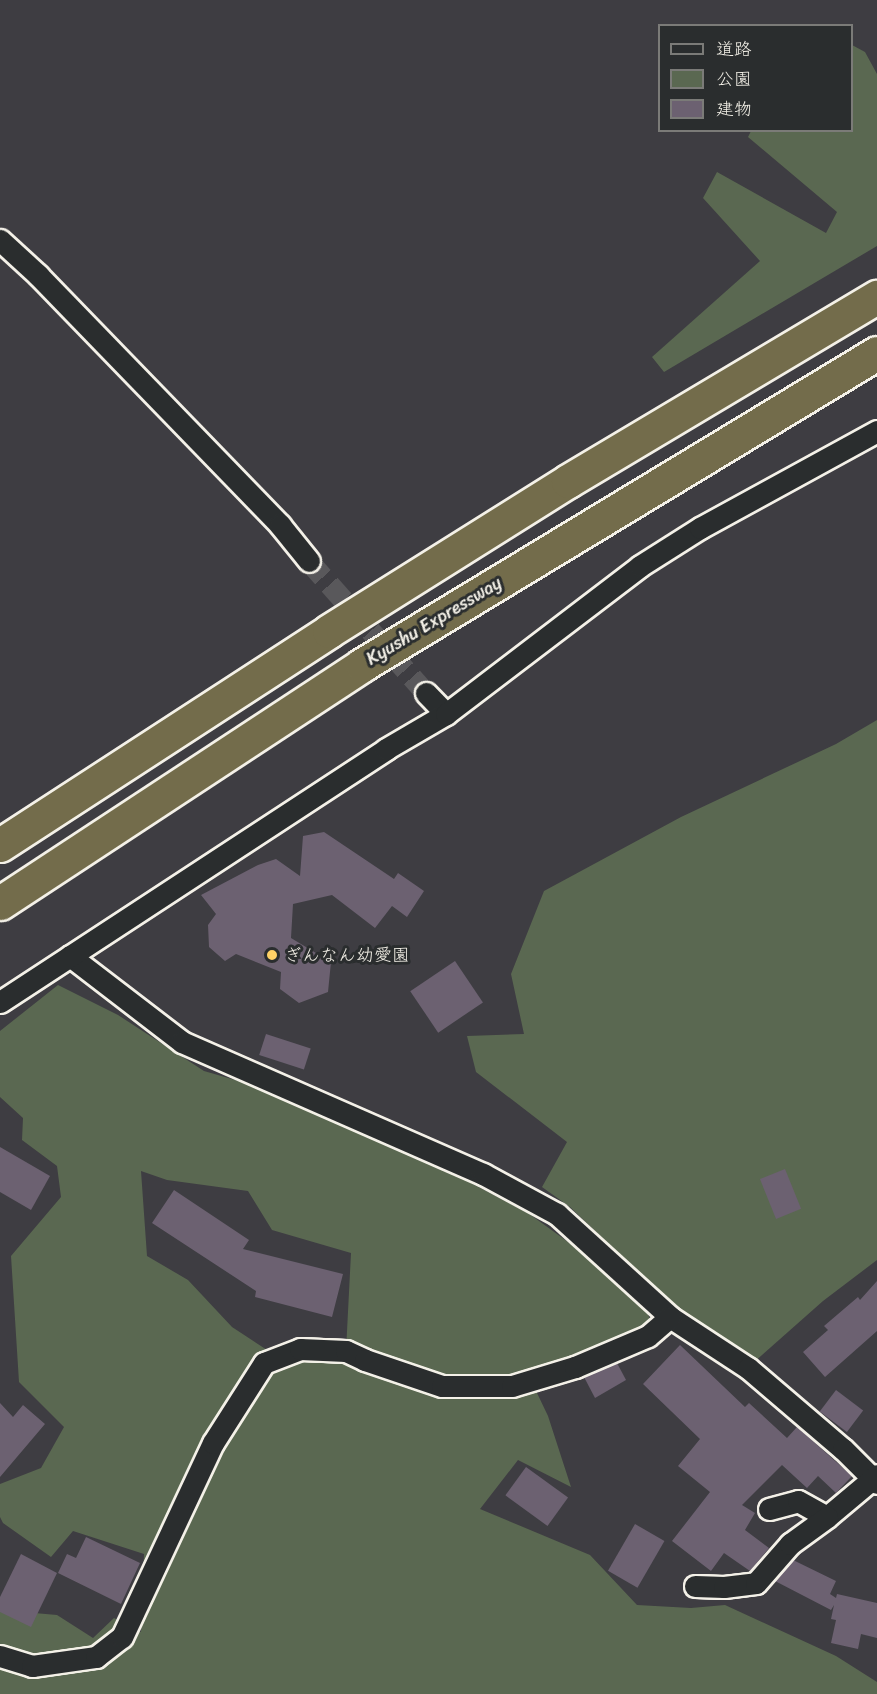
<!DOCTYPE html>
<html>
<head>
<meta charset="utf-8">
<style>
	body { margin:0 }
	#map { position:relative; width:877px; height:1694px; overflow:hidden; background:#3e3d42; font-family:Sriracha,"Klee One",sans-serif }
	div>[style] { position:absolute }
	.green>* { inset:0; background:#5a6851 }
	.building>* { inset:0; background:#6c6171; transform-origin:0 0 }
	.street-tunnel>* { height:21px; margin-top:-10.5px; transform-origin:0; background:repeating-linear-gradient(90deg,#59585b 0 21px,transparent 0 31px) }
	.roads { filter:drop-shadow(2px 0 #f4f1e8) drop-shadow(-2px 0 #f4f1e8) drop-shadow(0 2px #f4f1e8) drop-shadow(0 -2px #f4f1e8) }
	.street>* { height:21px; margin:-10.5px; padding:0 10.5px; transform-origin:10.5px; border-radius:10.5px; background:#2a2d2e }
	.highway>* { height:33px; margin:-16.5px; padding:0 16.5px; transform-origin:16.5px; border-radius:16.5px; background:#736c4b }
	.dots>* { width:16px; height:16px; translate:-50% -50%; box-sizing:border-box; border:3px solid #2a2d2e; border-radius:50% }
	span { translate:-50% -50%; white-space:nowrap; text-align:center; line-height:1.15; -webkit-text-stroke:6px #2a2d2e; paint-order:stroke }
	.street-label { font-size:18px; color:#f4f1e8 }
	.poi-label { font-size:18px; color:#f4f1e8 }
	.left { translate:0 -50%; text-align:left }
	.legend { position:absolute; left:658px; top:24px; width:195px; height:108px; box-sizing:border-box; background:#2a2d2e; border:2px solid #7b7b78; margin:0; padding:8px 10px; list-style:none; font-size:18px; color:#f4f1e8 }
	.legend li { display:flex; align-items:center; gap:12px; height:30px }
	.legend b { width:30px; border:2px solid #7b7b78 }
</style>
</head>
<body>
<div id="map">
	<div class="green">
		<i style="clip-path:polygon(852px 45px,865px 52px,877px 74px,877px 246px,664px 372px,652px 357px,760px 261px,703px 198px,717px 172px,826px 233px,837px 212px,748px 137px,751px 131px,852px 130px)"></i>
		<i style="clip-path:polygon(877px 720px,877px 1260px,823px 1301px,753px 1363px,685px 1317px,570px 1207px,542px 1187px,567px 1142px,476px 1072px,467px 1036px,524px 1034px,511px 974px,544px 891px,681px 817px,836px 744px)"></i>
		<i style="clip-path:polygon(evenodd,58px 985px,118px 1015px,204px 1071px,270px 1090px,412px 1152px,528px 1213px,604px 1268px,646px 1309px,652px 1325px,527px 1372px,548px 1416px,571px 1487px,518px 1460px,480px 1509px,590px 1555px,637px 1605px,691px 1608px,725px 1605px,836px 1656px,877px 1682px,877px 1694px,0 1694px,0 1610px,57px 1615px,93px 1638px,114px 1618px,141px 1632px,144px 1554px,73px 1531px,51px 1557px,3px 1523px,0 1517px,0 1484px,41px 1468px,64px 1427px,19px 1382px,11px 1256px,61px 1197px,57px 1166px,22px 1140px,23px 1118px,0 1097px,0 1031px,58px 985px,141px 1171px,167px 1180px,248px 1191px,272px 1230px,351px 1253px,346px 1351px,267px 1350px,232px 1327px,188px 1280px,147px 1256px,141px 1171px)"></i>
	</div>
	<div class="building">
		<i style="clip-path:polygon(324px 832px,394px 879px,398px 873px,424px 891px,407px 917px,392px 906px,375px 928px,332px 895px,293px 904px,291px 938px,331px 962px,328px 992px,299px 1003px,280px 989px,281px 972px,236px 954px,225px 961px,209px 947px,208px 925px,216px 914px,201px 895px,258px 865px,276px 859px,300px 876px,303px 836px)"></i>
		<i style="left:455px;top:961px;width:50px;height:54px;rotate:56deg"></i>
		<i style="left:266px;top:1034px;width:47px;height:22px;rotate:18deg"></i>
		<i style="clip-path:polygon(0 1147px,50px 1176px,31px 1210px,0 1192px)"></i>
		<i style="left:785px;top:1169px;width:43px;height:27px;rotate:68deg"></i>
		<i style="clip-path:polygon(174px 1190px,249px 1240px,243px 1249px,343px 1274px,332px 1317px,255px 1297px,256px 1291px,152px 1223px)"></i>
		<i style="clip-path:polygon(877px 1281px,877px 1331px,825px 1377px,803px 1352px,828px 1330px,824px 1326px,858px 1297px,860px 1300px)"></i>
		<i style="clip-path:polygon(680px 1345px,745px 1407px,749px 1403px,787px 1438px,797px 1427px,852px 1476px,836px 1493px,818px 1476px,807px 1488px,782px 1465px,742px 1505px,755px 1513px,745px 1530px,769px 1548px,750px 1571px,724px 1553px,711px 1571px,672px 1541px,710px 1492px,678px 1466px,700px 1439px,643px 1384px)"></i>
		<i style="clip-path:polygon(617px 1363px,626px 1380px,595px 1398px,584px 1377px)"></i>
		<i style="left:836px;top:1390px;width:34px;height:27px;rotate:37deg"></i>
		<i style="clip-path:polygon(0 1403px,13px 1417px,23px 1405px,45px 1424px,0 1477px)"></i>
		<i style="left:526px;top:1467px;width:52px;height:35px;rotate:36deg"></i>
		<i style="left:635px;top:1524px;width:34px;height:54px;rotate:30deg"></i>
		<i style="clip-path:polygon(86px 1537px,140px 1563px,121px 1604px,58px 1573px,67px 1554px,76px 1558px)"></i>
		<i style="clip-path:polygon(21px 1554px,57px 1573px,31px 1627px,0 1612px,0 1597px)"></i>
		<i style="clip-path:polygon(793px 1560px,836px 1581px,830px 1594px,836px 1598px,837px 1594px,877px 1603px,877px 1638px,861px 1634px,858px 1649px,831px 1643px,836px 1620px,831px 1619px,834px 1605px,831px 1610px,775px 1581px)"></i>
	</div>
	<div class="street-tunnel">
		<i style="left:309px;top:561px;width:176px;rotate:48.4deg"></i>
	</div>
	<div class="roads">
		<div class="street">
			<i style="left:0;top:240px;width:52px;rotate:42.6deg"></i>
			<i style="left:38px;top:275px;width:348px;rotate:45.9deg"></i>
			<i style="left:280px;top:525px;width:46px;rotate:51.1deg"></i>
			<i style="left:426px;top:693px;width:29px;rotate:46deg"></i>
			<i style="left:70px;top:956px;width:141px;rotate:37.5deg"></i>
			<i style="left:182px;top:1042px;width:329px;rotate:23.7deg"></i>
			<i style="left:483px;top:1174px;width:84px;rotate:28.4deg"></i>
			<i style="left:557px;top:1214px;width:153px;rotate:42.3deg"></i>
			<i style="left:670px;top:1317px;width:93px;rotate:33.2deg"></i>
			<i style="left:748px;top:1368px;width:125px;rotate:40.5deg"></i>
			<i style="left:843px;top:1449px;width:48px;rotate:45deg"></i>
			<i style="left:0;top:1002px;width:462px;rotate:-33.2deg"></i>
			<i style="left:386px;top:749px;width:69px;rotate:-30.3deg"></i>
			<i style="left:446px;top:714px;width:244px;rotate:-37.3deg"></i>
			<i style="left:640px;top:566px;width:71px;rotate:-32.3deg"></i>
			<i style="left:700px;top:528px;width:202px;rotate:-28.7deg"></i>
			<i style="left:769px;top:1509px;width:30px;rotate:-15deg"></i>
			<i style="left:798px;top:1501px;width:33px;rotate:29deg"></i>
			<i style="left:827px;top:1517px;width:65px;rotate:-40deg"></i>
			<i style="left:695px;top:1586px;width:29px;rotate:2deg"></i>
			<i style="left:724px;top:1587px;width:32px;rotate:-7deg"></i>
			<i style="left:756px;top:1583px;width:52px;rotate:-48.9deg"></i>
			<i style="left:790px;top:1544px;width:46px;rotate:-36.1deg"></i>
			<i style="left:0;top:1656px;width:34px;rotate:17deg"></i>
			<i style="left:32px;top:1666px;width:65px;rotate:-8deg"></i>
			<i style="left:96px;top:1657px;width:33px;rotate:-38deg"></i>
			<i style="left:122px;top:1637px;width:214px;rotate:-64.9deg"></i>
			<i style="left:213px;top:1443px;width:95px;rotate:-57.5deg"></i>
			<i style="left:264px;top:1363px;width:39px;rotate:-21deg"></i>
			<i style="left:300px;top:1349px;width:46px;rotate:2.5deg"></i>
			<i style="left:346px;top:1351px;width:21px;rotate:25deg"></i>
			<i style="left:365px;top:1360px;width:81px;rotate:18.7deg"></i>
			<i style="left:442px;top:1386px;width:70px"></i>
			<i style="left:512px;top:1386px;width:66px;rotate:-16.8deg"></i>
			<i style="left:575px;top:1367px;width:79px;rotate:-23deg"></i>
			<i style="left:648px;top:1336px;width:29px;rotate:-41deg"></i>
		</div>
		<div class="highway">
			<i style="left:0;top:845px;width:392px;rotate:-33deg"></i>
			<i style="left:329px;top:631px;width:282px;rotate:-32.1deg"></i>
			<i style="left:568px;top:481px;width:360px;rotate:-30.8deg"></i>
			<i style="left:0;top:903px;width:433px;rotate:-33.3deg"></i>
			<i style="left:362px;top:665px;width:602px;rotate:-31.21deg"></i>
		</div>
	</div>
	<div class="dots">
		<i style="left:272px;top:955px;background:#ffd166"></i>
	</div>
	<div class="street-label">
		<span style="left:434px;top:621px;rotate:-31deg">Kyushu Expressway</span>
	</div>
	<div class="poi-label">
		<span class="left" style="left:284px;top:955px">ぎんなん幼愛園</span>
	</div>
	<ul class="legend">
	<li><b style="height:8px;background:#2a2d2e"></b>道路</li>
	<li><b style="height:16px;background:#5a6851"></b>公園</li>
	<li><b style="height:16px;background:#6c6171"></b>建物</li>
	</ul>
</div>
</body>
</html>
